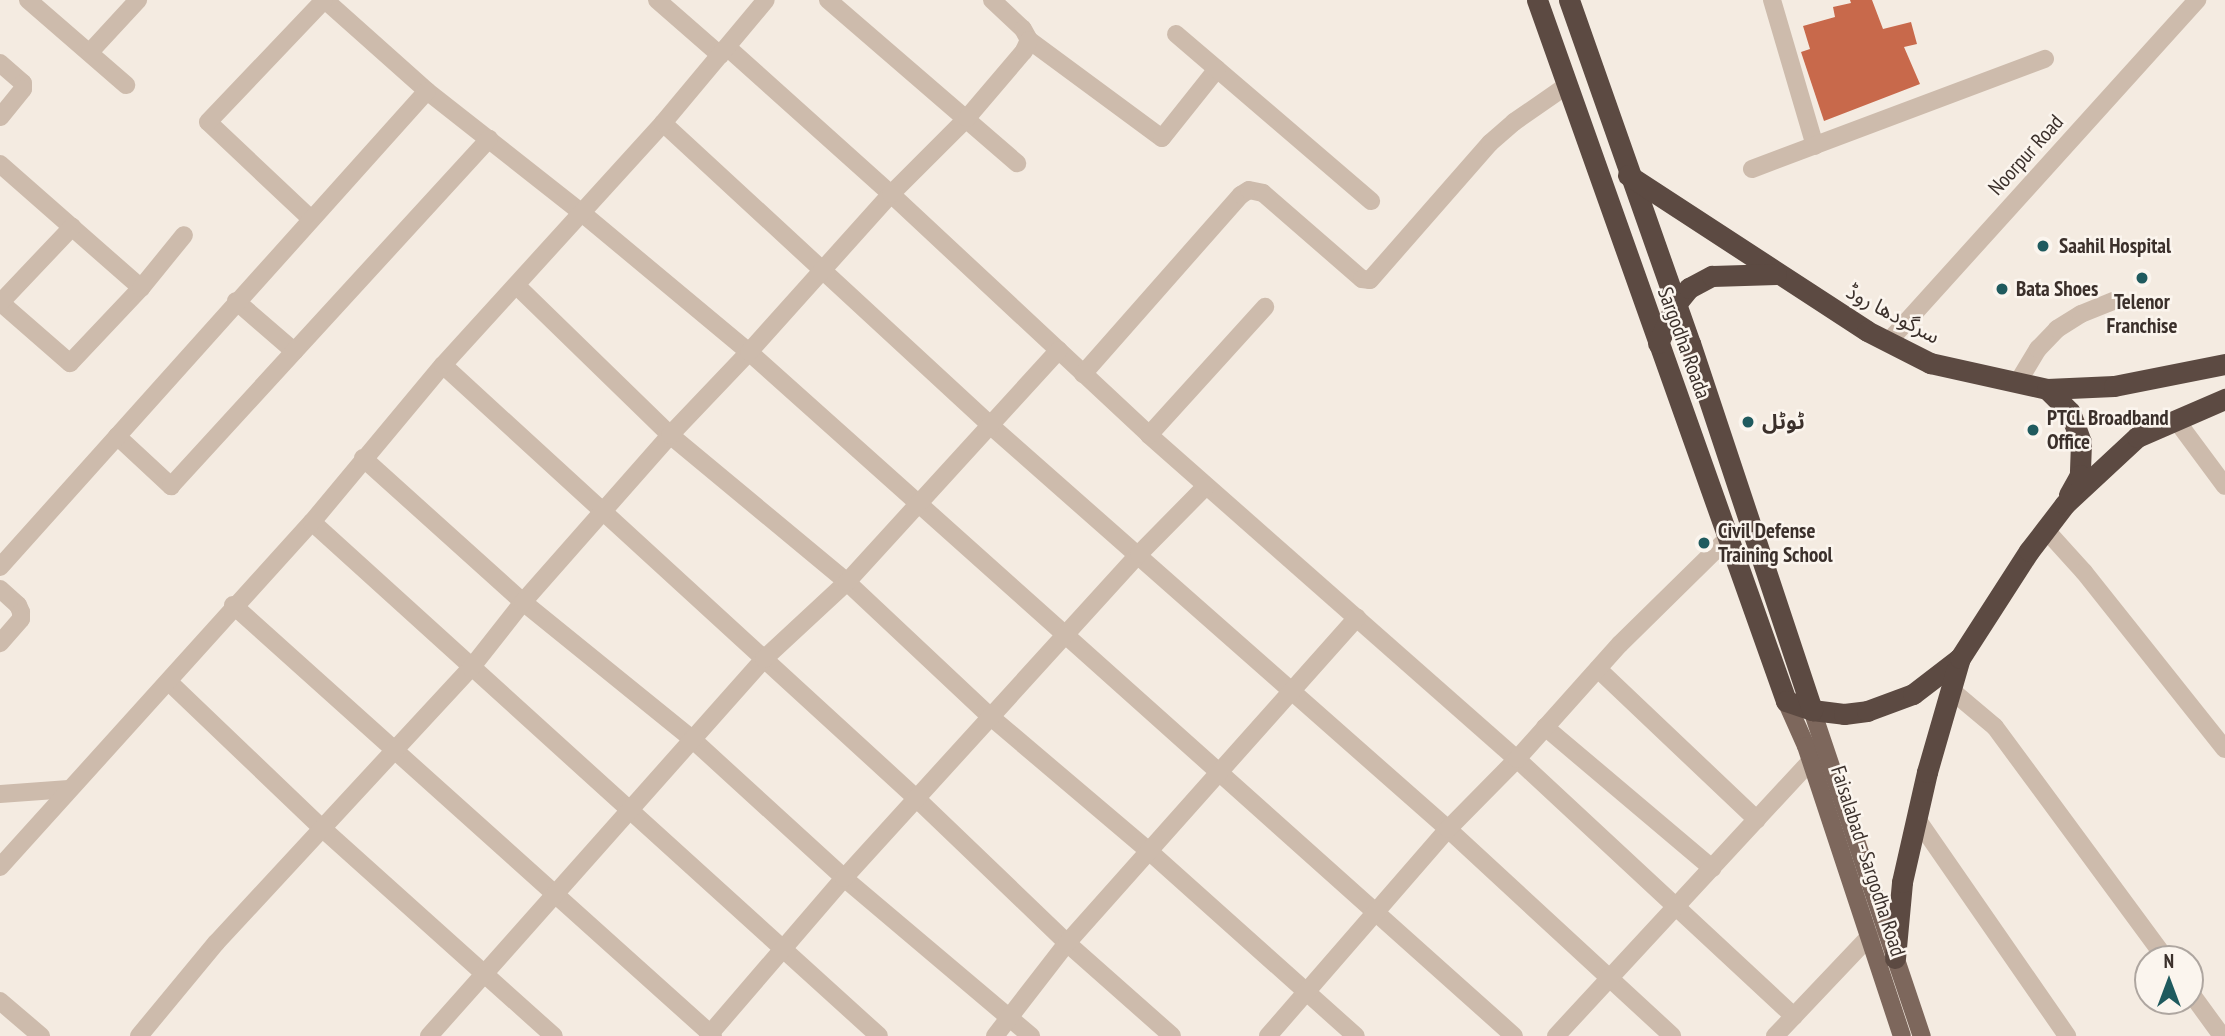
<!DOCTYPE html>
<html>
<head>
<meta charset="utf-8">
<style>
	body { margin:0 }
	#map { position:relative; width:2225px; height:1036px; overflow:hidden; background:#f4ebe1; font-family:"PT Sans Narrow","Noto Sans Arabic",sans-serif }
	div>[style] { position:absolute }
	.building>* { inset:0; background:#c8694b }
	.minor>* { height:18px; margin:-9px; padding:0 9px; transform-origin:9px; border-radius:9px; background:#cdbbac }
	.major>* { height:18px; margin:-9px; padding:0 9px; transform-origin:9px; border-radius:9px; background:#7d675c }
	.highway>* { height:21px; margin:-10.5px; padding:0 10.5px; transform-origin:10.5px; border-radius:10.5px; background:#5c4a42 }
	.dots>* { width:19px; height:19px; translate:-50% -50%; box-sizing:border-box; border:4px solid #fbf5ee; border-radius:50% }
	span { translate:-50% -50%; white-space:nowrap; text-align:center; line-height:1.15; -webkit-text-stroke:5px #fbf5ee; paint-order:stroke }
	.street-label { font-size:21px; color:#3b302b }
	.poi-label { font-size:21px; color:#3b302b; font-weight:700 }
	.left { translate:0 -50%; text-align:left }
	.north { position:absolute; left:2134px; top:945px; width:70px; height:70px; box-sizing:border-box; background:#fbf5ee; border:2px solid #aea6a0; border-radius:50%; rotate:0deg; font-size:19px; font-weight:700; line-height:28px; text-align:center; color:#3b302b }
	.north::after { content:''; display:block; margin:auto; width:24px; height:32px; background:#1f5a5e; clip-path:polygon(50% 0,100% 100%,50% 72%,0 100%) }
</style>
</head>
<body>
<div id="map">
	<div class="building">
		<i style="clip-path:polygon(1850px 0,1872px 0,1883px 29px,1911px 22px,1917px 44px,1904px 47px,1920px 84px,1824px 121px,1801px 52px,1810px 49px,1803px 26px,1835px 17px,1833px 7px,1851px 3px)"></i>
	</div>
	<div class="minor">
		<i style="left:28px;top:0;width:130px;rotate:40.9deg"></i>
		<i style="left:325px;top:0;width:137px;rotate:41.7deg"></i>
		<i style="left:427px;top:91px;width:197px;rotate:38.2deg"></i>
		<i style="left:582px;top:213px;width:217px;rotate:39.8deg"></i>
		<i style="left:749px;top:352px;width:1026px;rotate:41.8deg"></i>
		<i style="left:657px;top:0;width:84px;rotate:41.1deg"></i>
		<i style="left:828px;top:0;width:250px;rotate:40.8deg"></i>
		<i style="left:992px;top:0;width:42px;rotate:43.1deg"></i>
		<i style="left:1023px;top:29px;width:13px;rotate:61deg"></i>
		<i style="left:1029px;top:40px;width:165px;rotate:36.4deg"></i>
		<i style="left:1162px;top:138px;width:88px;rotate:-51.4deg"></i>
		<i style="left:1217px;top:69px;width:203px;rotate:40.6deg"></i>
		<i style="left:1772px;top:0;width:152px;rotate:73.6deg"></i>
		<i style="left:1176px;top:34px;width:54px;rotate:40.5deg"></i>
		<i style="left:727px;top:47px;width:220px;rotate:41.9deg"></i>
		<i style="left:891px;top:194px;width:353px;rotate:43deg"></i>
		<i style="left:1149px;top:435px;width:490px;rotate:41.4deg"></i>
		<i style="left:1517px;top:759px;width:378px;rotate:42.9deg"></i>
		<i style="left:90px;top:52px;width:71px;rotate:-47.3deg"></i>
		<i style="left:0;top:63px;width:30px;rotate:41deg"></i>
		<i style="left:23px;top:83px;width:6px;rotate:90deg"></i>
		<i style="left:23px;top:89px;width:36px;rotate:129deg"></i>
		<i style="left:663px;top:123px;width:447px;rotate:42.7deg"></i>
		<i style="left:991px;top:426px;width:609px;rotate:41.41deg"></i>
		<i style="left:1448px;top:829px;width:305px;rotate:42.7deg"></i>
		<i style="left:0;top:164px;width:188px;rotate:41.3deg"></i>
		<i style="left:1752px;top:169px;width:313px;rotate:-20.6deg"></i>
		<i style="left:311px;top:219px;width:141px;rotate:-136.7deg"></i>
		<i style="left:208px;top:122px;width:168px;rotate:-46.4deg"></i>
		<i style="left:517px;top:286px;width:214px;rotate:44.2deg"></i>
		<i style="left:670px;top:435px;width:230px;rotate:39.7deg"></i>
		<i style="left:847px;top:582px;width:199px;rotate:43.2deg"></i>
		<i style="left:992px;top:718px;width:207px;rotate:40.3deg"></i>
		<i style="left:1150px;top:852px;width:276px;rotate:41.8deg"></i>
		<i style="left:236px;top:301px;width:77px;rotate:40.8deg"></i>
		<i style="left:0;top:302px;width:93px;rotate:41.1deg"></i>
		<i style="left:70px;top:363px;width:103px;rotate:-46.6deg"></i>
		<i style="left:141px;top:288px;width:68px;rotate:-50.9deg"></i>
		<i style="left:0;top:303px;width:105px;rotate:-46.5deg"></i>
		<i style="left:1889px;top:341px;width:460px;rotate:-47.9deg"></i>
		<i style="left:443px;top:365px;width:641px;rotate:42.47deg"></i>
		<i style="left:916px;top:798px;width:209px;rotate:43.8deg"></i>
		<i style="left:1067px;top:943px;width:140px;rotate:41.5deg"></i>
		<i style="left:1083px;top:374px;width:239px;rotate:-48.6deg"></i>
		<i style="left:1241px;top:195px;width:9px;rotate:-32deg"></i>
		<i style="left:1249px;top:190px;width:14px;rotate:12deg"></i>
		<i style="left:1263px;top:193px;width:131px;rotate:41deg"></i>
		<i style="left:1362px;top:279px;width:8px;rotate:7deg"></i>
		<i style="left:1370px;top:280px;width:182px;rotate:-48.8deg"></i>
		<i style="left:1490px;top:143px;width:32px;rotate:-41deg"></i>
		<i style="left:1514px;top:122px;width:63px;rotate:-34.7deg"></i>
		<i style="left:2018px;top:382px;width:39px;rotate:-59deg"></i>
		<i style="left:2038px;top:349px;width:28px;rotate:-46deg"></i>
		<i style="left:2057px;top:329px;width:28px;rotate:-32deg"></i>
		<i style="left:2081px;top:314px;width:35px;rotate:-22deg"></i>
		<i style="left:2176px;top:420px;width:82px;rotate:53.4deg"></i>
		<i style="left:1149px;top:435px;width:173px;rotate:-47.8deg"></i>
		<i style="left:117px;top:436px;width:74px;rotate:42.8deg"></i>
		<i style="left:171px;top:486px;width:471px;rotate:-47.5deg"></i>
		<i style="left:363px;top:458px;width:215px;rotate:42deg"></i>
		<i style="left:523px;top:602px;width:218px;rotate:39deg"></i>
		<i style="left:692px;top:739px;width:206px;rotate:42.4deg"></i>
		<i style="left:844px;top:878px;width:245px;rotate:40.2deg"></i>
		<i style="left:312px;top:522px;width:765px;rotate:42.19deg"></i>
		<i style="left:2045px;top:529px;width:58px;rotate:47.8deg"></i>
		<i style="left:2084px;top:572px;width:226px;rotate:51.5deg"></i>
		<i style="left:0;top:567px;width:639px;rotate:-48.11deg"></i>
		<i style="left:0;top:589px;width:24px;rotate:42deg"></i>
		<i style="left:18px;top:605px;width:8px;rotate:67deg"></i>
		<i style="left:21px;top:612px;width:7px;rotate:90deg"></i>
		<i style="left:21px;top:619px;width:32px;rotate:131deg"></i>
		<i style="left:233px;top:605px;width:645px;rotate:41.92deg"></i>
		<i style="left:1598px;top:669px;width:219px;rotate:43.5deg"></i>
		<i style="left:169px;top:682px;width:213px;rotate:43.7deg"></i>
		<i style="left:323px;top:829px;width:310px;rotate:41.9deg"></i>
		<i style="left:1951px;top:690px;width:57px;rotate:40.1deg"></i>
		<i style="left:1995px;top:727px;width:288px;rotate:53.6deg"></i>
		<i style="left:1545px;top:727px;width:219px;rotate:40.2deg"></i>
		<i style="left:0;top:794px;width:69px;rotate:-4.1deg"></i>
		<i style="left:1917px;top:819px;width:264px;rotate:55.3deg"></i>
		<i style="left:0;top:867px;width:465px;rotate:-47.9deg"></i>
		<i style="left:312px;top:522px;width:204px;rotate:-50.2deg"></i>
		<i style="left:443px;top:365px;width:327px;rotate:-47.7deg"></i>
		<i style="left:663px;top:123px;width:160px;rotate:-50.1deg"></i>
		<i style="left:2190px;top:992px;width:54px;rotate:54deg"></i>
		<i style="left:0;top:1001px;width:54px;rotate:40.5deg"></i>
		<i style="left:139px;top:1036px;width:121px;rotate:-50.4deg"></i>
		<i style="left:216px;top:943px;width:375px;rotate:-47.2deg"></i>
		<i style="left:471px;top:668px;width:84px;rotate:-51.8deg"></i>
		<i style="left:523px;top:602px;width:222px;rotate:-48.6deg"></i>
		<i style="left:670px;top:435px;width:115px;rotate:-46.4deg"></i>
		<i style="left:749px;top:352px;width:212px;rotate:-48.1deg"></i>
		<i style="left:891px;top:194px;width:107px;rotate:-45deg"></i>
		<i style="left:967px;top:118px;width:88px;rotate:-49.6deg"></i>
		<i style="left:1024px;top:51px;width:12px;rotate:-66deg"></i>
		<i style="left:429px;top:1036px;width:504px;rotate:-48.38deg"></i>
		<i style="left:764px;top:659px;width:113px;rotate:-42.9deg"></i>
		<i style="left:847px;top:582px;width:314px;rotate:-47.6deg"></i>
		<i style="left:708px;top:1036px;width:208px;rotate:-49.3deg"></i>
		<i style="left:844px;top:878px;width:438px;rotate:-47.7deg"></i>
		<i style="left:1139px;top:554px;width:95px;rotate:-45.4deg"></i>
		<i style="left:995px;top:1036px;width:118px;rotate:-52.3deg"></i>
		<i style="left:1067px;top:943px;width:436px;rotate:-48.3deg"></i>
		<i style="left:1268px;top:1036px;width:274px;rotate:-49deg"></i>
		<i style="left:1448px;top:829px;width:98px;rotate:-45.4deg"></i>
		<i style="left:1517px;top:759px;width:154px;rotate:-48.2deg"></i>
		<i style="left:1620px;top:644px;width:150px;rotate:-44.5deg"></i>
		<i style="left:1556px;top:1036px;width:375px;rotate:-47.2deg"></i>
		<i style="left:1775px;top:1036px;width:138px;rotate:-46.5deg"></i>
	</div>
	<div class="major">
		<i style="left:1786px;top:701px;width:49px;rotate:66deg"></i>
		<i style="left:1806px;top:746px;width:305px;rotate:71.7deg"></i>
		<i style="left:1812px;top:710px;width:344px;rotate:71.4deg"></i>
	</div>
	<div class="highway">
		<i style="left:1537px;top:0;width:744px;rotate:70.44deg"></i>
		<i style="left:1786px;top:701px;width:28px;rotate:19deg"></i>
		<i style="left:1812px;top:710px;width:32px;rotate:7deg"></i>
		<i style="left:1844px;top:714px;width:23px;rotate:-7deg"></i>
		<i style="left:1867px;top:711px;width:49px;rotate:-20.3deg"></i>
		<i style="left:1913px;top:694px;width:59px;rotate:-37.5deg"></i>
		<i style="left:1569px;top:0;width:364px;rotate:70.6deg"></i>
		<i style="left:1690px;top:343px;width:387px;rotate:71.6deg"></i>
		<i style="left:1628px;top:175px;width:285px;rotate:33.1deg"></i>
		<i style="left:1867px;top:331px;width:71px;rotate:26.9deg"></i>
		<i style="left:1930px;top:363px;width:120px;rotate:12.5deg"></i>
		<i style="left:2047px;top:389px;width:67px;rotate:-2.6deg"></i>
		<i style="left:2114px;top:386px;width:113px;rotate:-11.2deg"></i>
		<i style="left:1658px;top:343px;width:43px;rotate:-65.2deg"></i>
		<i style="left:1676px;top:304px;width:21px;rotate:-51deg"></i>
		<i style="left:1689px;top:288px;width:26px;rotate:-28deg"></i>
		<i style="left:1712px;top:276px;width:64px;rotate:-1.8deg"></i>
		<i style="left:2047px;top:389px;width:33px;rotate:45deg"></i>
		<i style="left:2070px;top:412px;width:32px;rotate:70deg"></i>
		<i style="left:2081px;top:442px;width:33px;rotate:92deg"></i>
		<i style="left:2080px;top:475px;width:23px;rotate:119deg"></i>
		<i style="left:1895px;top:958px;width:76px;rotate:-84.7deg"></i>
		<i style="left:1902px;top:882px;width:113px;rotate:-77.2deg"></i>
		<i style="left:1927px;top:772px;width:119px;rotate:-73.9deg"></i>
		<i style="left:1960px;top:658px;width:127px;rotate:-57.2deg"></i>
		<i style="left:2029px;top:551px;width:59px;rotate:-52.5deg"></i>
		<i style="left:2065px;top:504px;width:98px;rotate:-42.9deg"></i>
		<i style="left:2137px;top:437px;width:96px;rotate:-23.4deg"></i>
	</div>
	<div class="dots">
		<i style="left:2043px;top:246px;background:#1f5a5e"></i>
		<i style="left:2142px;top:278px;background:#1f5a5e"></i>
		<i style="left:2002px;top:289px;background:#1f5a5e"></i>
		<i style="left:1748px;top:422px;background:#1f5a5e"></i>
		<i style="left:2033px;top:430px;background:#1f5a5e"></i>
		<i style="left:1704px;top:543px;background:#1f5a5e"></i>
	</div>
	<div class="street-label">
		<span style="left:2026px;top:155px;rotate:-48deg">Noorpur Road</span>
		<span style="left:1893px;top:314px;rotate:28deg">سرگودھا روڈ</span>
		<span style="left:1684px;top:343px;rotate:70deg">Sargodha Roada</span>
		<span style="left:1868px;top:861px;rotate:72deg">Faisalabad - Sargodha Road</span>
	</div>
	<div class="poi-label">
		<span class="left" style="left:2059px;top:246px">Saahil Hospital</span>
		<span class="left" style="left:2016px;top:289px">Bata Shoes</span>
		<span style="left:2142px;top:314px">Telenor<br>Franchise</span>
		<span class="left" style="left:2047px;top:430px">PTCL Broadband<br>Office</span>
		<span class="left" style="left:1762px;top:422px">ٹوٹل</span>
		<span class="left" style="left:1718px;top:543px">Civil Defense<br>Training School</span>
	</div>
	<div class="north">N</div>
</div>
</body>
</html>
